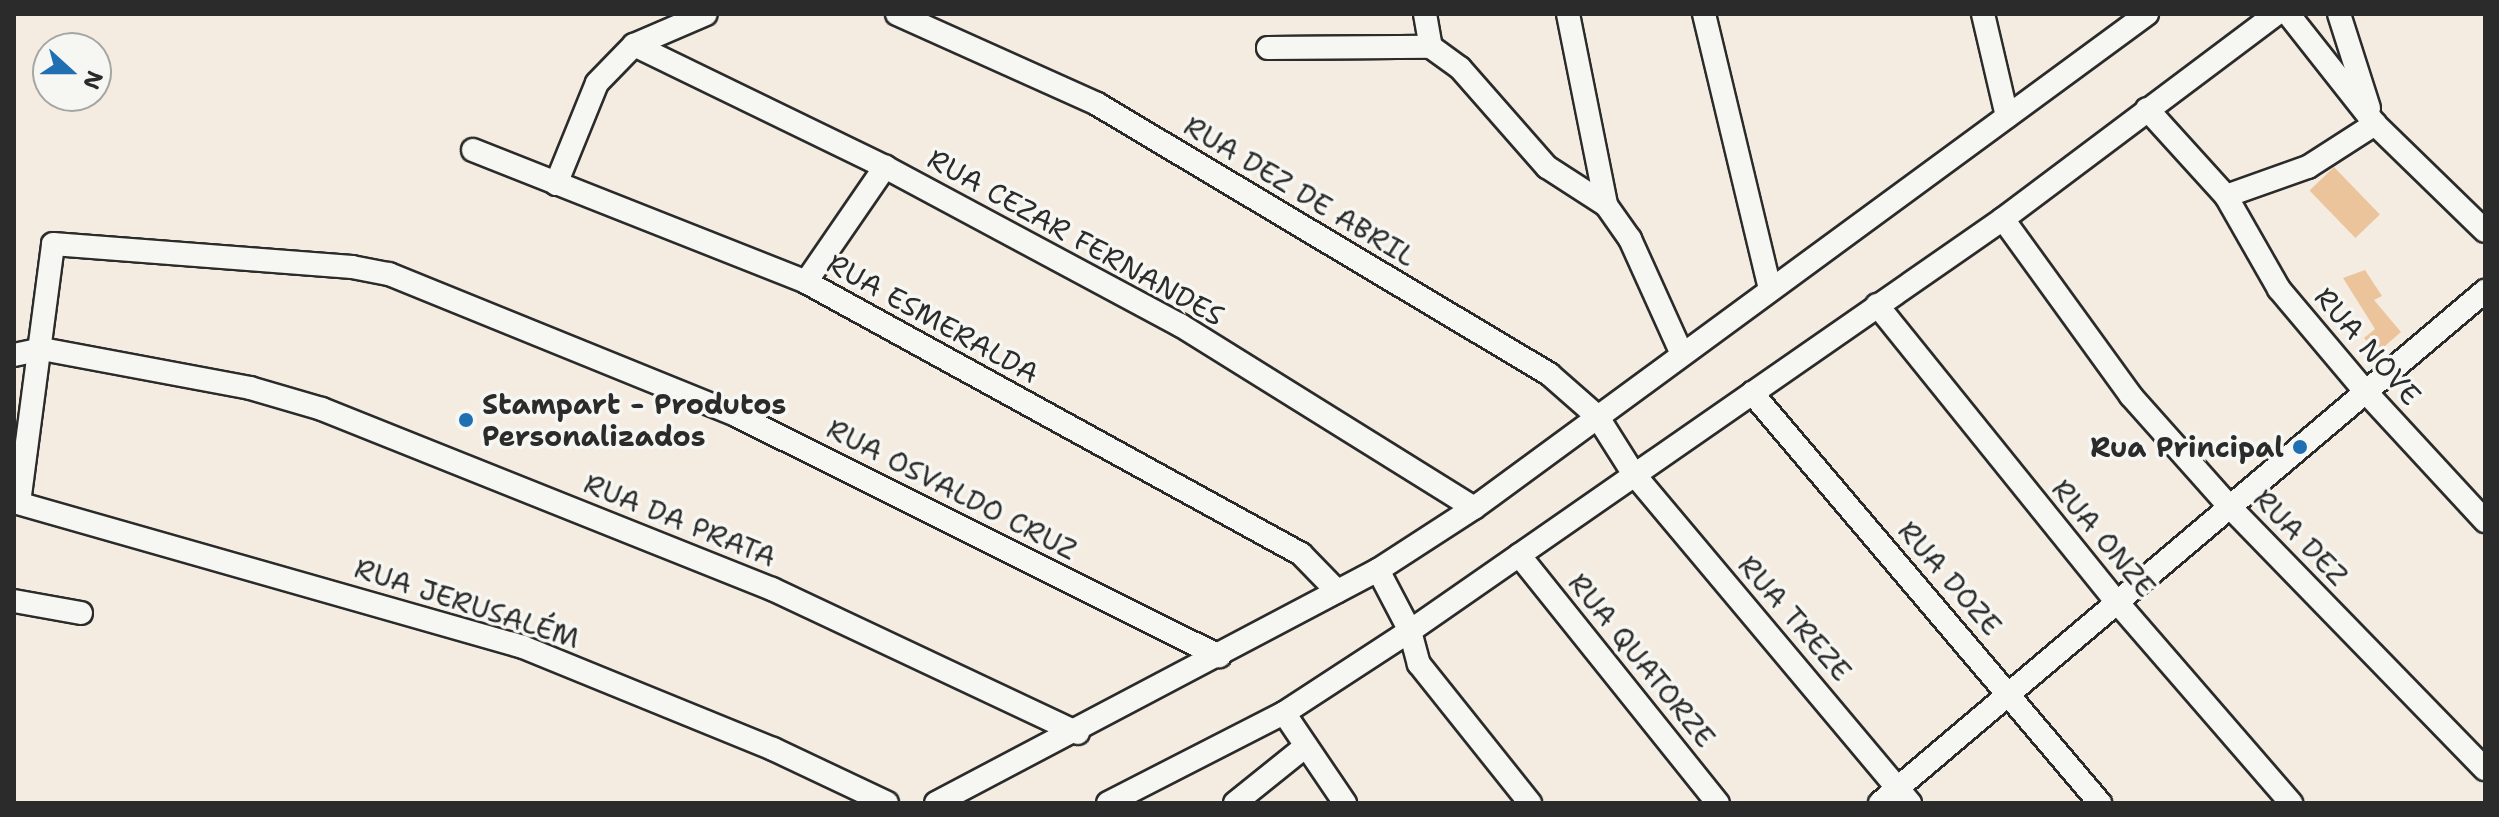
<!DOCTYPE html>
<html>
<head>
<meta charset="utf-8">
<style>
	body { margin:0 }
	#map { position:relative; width:2499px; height:817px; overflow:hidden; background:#f4ece1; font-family:"Shantell Sans",sans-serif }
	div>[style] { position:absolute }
	.building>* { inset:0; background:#ecc49c; transform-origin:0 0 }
	.roads { filter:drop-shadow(2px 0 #2b2b2b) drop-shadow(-2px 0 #2b2b2b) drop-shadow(0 2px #2b2b2b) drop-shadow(0 -2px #2b2b2b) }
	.minor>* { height:22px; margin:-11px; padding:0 11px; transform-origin:11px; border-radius:11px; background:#f6f6f2 }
	.dots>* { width:22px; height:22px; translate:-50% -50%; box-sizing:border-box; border:4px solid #f6f6f2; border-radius:50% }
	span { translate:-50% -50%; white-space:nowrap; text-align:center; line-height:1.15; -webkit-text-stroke:7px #f6f6f2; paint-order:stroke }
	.street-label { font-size:28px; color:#2b2b2b }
	.poi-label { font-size:28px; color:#2b2b2b; font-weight:700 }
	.left { translate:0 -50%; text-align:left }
	.right { translate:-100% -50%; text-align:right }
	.frame { position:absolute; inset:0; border:16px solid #2b2b2b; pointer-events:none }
	.north { position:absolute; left:32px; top:32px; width:80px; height:80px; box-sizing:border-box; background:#f6f6f2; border:2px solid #a5a5a2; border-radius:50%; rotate:111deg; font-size:22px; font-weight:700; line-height:32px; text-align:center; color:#2b2b2b }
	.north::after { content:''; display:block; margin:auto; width:28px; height:36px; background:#1f6fb2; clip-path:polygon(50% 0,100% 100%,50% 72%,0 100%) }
</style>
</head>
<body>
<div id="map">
	<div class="building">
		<i style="left:2334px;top:167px;width:66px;height:34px;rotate:46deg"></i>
		<i style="clip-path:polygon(2365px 270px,2382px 296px,2374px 300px,2401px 332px,2377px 353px,2364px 338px,2375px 329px,2343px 278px)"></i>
	</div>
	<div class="roads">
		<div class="minor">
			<i style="left:897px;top:14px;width:219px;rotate:24.2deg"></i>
			<i style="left:1097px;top:104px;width:527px;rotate:30.85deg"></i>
			<i style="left:1549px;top:374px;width:64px;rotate:41.2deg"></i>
			<i style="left:1597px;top:416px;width:67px;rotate:57.7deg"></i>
			<i style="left:1633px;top:473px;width:431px;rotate:50deg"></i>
			<i style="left:1425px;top:14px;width:34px;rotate:80deg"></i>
			<i style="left:1568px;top:14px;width:195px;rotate:78.7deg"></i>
			<i style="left:1704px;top:14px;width:283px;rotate:76.5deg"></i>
			<i style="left:1983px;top:14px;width:105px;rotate:76.8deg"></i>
			<i style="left:2339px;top:14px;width:99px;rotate:72.3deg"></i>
			<i style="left:2289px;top:15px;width:139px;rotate:51.7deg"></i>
			<i style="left:2375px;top:124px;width:153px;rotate:44.2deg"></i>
			<i style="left:634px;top:45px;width:279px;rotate:25.9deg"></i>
			<i style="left:885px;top:167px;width:335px;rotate:28.2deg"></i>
			<i style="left:1180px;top:325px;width:346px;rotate:31.9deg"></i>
			<i style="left:1268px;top:48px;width:163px;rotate:-0.4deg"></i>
			<i style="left:1431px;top:47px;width:36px;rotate:36deg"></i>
			<i style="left:1460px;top:68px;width:132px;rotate:48.7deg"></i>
			<i style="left:1547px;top:167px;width:70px;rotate:32.8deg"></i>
			<i style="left:1606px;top:205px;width:42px;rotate:54.8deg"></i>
			<i style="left:1630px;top:239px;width:126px;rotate:65.7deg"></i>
			<i style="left:2147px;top:109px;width:118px;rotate:47.8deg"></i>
			<i style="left:2226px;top:196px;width:87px;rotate:-19.5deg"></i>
			<i style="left:2308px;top:167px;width:80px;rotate:-32.7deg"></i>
			<i style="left:473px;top:150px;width:358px;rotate:21.6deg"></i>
			<i style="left:806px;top:282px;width:565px;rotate:28.79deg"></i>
			<i style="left:1301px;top:554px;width:52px;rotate:45.8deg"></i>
			<i style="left:556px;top:184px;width:109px;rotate:-67.9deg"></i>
			<i style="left:597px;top:83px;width:53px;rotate:-45.8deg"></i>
			<i style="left:634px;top:45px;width:78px;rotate:-23.3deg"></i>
			<i style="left:2226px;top:196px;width:107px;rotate:60.3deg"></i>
			<i style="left:2279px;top:289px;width:133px;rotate:49.9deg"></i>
			<i style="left:2365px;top:391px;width:177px;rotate:47.3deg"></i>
			<i style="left:2003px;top:219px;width:218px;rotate:54.1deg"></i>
			<i style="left:2131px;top:396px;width:147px;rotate:48.3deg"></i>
			<i style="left:2229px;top:506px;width:367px;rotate:45.8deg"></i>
			<i style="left:806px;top:282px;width:140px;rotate:-55.5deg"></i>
			<i style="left:1877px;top:305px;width:382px;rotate:51.1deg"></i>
			<i style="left:2117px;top:602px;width:266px;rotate:49.1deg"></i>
			<i style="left:14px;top:355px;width:29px;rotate:-12deg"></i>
			<i style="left:42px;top:349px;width:212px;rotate:10.6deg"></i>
			<i style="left:250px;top:388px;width:75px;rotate:16.3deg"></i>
			<i style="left:322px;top:409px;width:485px;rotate:21.8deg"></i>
			<i style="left:772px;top:589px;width:338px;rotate:25.2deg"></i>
			<i style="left:1752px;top:393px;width:538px;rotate:49.68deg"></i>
			<i style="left:14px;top:502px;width:529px;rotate:15.9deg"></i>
			<i style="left:523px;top:647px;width:270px;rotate:22.2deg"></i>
			<i style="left:773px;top:749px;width:126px;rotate:25.3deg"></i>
			<i style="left:19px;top:503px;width:261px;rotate:-82.5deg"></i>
			<i style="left:53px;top:244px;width:300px;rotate:4.4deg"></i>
			<i style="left:352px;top:267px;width:38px;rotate:11deg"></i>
			<i style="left:389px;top:274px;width:377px;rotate:22.1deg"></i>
			<i style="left:738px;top:416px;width:538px;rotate:26.52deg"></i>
			<i style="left:1519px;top:555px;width:318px;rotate:51.3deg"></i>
			<i style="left:1378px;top:570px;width:69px;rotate:62.3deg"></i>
			<i style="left:1410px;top:631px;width:34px;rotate:75deg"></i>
			<i style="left:1419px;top:664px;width:178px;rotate:51.4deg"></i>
			<i style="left:14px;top:601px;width:68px;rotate:10.2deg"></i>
			<i style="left:1284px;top:713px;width:109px;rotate:55.9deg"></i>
			<i style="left:936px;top:803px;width:500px;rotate:-27.8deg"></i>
			<i style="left:1378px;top:570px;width:114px;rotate:-32.9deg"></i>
			<i style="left:1474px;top:508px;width:835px;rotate:-36.28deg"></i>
			<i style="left:1108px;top:803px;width:198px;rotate:-27.1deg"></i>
			<i style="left:1284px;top:713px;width:150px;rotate:-33.1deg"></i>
			<i style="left:1410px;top:631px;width:722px;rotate:-34.79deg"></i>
			<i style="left:2003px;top:219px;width:341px;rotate:-36.9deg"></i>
			<i style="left:1235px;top:803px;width:91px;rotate:-38.8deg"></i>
			<i style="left:1880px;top:803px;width:793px;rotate:-40.24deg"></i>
		</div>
	</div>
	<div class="dots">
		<i style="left:466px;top:420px;background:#1f6fb2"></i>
		<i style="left:2300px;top:447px;background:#1f6fb2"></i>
	</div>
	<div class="street-label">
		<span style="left:1300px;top:191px;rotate:31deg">RUA DEZ DE ABRIL</span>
		<span style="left:1076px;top:237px;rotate:29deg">RUA CEZAR FERNANDES</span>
		<span style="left:933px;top:318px;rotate:29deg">RUA ESMERALDA</span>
		<span style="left:2368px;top:346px;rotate:49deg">RUA NOVE</span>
		<span style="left:952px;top:489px;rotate:27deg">RUA OSVALDO CRUZ</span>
		<span style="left:680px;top:520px;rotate:22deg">RUA DA PRATA</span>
		<span style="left:2301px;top:537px;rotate:46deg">RUA DEZ</span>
		<span style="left:2104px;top:538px;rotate:50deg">RUA ONZE</span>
		<span style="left:1950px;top:578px;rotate:49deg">RUA DOZE</span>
		<span style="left:467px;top:603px;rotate:18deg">RUA JERUSALÉM</span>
		<span style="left:1795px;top:618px;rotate:49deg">RUA TREZE</span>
		<span style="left:1642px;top:660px;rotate:51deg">RUA QUATORZE</span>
	</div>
	<div class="poi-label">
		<span class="left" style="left:482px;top:420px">Stampart - Produtos<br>Personalizados</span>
		<span class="right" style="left:2284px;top:447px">Rua Principal</span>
	</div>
	<div class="frame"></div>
	<div class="north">N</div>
</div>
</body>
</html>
